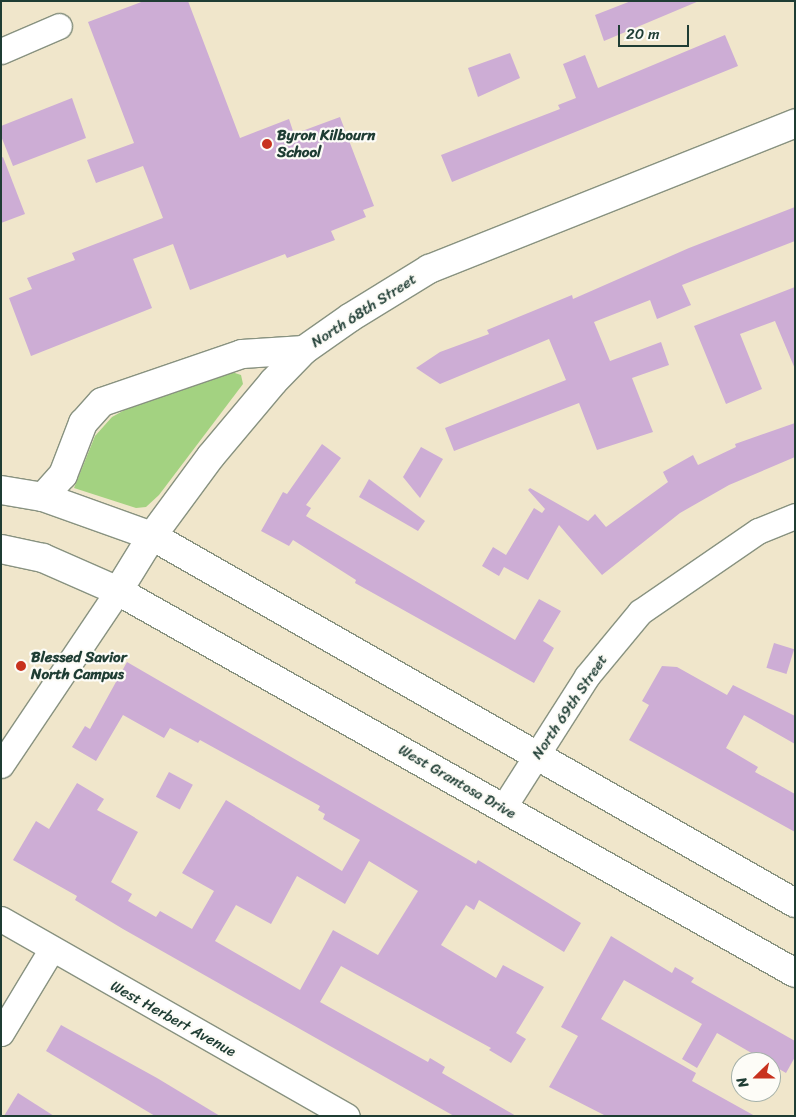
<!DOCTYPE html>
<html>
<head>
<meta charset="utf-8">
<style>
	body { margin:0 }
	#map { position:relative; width:796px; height:1117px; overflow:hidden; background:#f0e6cb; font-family:Sriracha,sans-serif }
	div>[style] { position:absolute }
	.green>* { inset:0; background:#a3d281 }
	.building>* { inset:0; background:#cdadd5; transform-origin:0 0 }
	.roads { filter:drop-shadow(1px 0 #889280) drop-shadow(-1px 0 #889280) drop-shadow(0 1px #889280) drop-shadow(0 -1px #889280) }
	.street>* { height:25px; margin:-12.5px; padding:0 12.5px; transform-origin:12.5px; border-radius:12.5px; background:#fff }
	.secondary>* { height:28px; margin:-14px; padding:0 14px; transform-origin:14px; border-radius:14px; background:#fff }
	.dots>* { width:14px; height:14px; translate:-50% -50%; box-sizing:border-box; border:2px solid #fdfcf7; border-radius:50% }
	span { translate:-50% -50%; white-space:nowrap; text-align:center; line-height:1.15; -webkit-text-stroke:4.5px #fdfcf7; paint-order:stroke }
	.poi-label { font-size:15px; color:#1f3d34; font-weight:700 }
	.left { translate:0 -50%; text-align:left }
	.street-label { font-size:15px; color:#1f3d34 }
	.frame { position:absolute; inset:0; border:2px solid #1f3d34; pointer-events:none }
	.north { position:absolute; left:731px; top:1052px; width:50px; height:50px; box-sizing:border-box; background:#fdfcf7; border:1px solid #a4b0a9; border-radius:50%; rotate:248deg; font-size:14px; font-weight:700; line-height:20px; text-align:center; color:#1f3d34 }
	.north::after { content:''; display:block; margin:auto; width:18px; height:22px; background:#c8321e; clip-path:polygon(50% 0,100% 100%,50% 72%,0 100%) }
	.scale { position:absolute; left:618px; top:25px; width:71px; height:22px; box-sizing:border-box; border:2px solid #1f3d34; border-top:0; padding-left:6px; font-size:15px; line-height:18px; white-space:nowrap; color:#1f3d34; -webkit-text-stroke:4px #fdfcf7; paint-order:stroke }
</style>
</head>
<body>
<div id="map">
	<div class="green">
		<i style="clip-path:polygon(232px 372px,241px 375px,243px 384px,159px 495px,146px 507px,136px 508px,74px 488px,95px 436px,112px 417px,130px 407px)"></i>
	</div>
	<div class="building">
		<i style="clip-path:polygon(144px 1px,188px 1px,240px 138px,289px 119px,294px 134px,340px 117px,374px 206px,363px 210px,366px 217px,331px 231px,335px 240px,287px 258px,285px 254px,190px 290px,173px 244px,133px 259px,152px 308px,31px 356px,9px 298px,32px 289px,27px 278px,75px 260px,72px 253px,163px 218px,143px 166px,96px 183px,87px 160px,134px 143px,88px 22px)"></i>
		<i style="clip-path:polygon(631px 1px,699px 1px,604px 41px,595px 15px)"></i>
		<i style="clip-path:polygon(725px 35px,738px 66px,452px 182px,441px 155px,560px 109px,558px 105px,576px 98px,563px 64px,585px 55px,598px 88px)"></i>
		<i style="clip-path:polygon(510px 53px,520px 78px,478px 97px,468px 68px)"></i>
		<i style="clip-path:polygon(72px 98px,86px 138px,13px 166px,1px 136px,1px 126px)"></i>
		<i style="clip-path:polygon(3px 157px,25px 214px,1px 223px,1px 158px)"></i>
		<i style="clip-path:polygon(795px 207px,795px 241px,682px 285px,691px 305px,657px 319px,650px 300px,594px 322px,610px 361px,661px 342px,669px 365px,632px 378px,653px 432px,597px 450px,579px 403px,454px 451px,445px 428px,566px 380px,549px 339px,440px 384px,416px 368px,440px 352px,489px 334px,487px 330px,572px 295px,573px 299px,689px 248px)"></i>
		<i style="clip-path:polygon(795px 287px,795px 369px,775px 321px,740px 334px,762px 389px,726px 404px,694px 326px)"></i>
		<i style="clip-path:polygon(795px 423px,795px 457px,729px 485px,680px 513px,602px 575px,559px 525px,528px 580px,504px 567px,499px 576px,482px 566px,493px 547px,506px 555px,534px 508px,542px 513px,545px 509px,528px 490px,530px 488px,588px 521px,595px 514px,606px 527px,668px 482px,663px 472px,693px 455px,698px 465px,736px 447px,735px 444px)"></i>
		<i style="clip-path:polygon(322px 444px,341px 458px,306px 505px,311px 508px,306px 516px,515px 640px,539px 599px,561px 611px,543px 641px,554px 648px,534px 683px,355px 583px,356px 580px,293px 540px,289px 546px,261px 531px,283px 492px,287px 494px)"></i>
		<i style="clip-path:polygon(421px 447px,443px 459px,420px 498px,403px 477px)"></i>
		<i style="clip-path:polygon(369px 479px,425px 521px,418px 531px,359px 497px)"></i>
		<i style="left:774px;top:643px;width:21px;height:26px;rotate:17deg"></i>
		<i style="clip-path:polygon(evenodd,127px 662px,476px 864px,478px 860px,581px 923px,564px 952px,479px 900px,474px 910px,466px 905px,441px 945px,496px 978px,503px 965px,544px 987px,516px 1033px,526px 1039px,511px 1063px,489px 1050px,491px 1048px,341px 966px,320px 1002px,428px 1062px,430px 1058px,445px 1067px,442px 1073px,516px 1116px,454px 1116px,123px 929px,75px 900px,77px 896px,13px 860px,36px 821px,49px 829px,77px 783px,104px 799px,97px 810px,138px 832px,111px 882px,132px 894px,128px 901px,156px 917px,160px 911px,192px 929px,214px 891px,182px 873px,226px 800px,342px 871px,360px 840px,323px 819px,325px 814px,318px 810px,320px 806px,200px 740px,198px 743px,170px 728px,164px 738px,123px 715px,96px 761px,72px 747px,85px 726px,90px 729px,127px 662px,369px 861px,418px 891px,378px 955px,333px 930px,300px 990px,215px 941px,236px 905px,271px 924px,297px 876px,345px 904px,369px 861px)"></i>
		<i style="clip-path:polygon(662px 666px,677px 667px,727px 695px,733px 685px,795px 716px,795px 744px,744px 715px,726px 748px,758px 767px,755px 772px,795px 794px,795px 832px,629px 740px,649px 705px,642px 701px)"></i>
		<i style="left:169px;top:772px;width:27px;height:28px;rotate:28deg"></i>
		<i style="clip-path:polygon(611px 936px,672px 973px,675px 967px,694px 978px,691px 982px,795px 1041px,795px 1057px,786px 1073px,717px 1033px,697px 1068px,682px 1059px,702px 1024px,624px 980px,601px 1019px,696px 1073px,692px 1081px,755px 1116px,606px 1116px,549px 1087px,578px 1036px,561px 1027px)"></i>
		<i style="clip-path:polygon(61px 1025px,157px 1078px,220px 1116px,155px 1116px,46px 1051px)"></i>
		<i style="clip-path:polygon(18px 1093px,54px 1116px,4px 1116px)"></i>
	</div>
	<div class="roads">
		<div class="street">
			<i style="left:1px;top:51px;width:63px;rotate:-23.3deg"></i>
			<i style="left:1px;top:765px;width:210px;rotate:-56.1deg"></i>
			<i style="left:503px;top:808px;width:156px;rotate:-57.5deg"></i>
			<i style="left:587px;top:676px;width:83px;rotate:-50.4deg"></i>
			<i style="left:640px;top:612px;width:143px;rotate:-34.5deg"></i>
			<i style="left:758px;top:531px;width:40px;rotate:-22deg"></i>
			<i style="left:1px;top:919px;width:398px;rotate:29.7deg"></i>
			<i style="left:1px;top:1033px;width:97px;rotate:-58.9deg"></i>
		</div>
		<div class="secondary">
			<i style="left:1px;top:490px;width:43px;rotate:9.5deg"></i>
			<i style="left:43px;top:497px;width:116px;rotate:19.7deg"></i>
			<i style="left:152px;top:536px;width:740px;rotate:29.72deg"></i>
			<i style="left:43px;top:497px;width:30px;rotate:-48deg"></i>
			<i style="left:63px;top:475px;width:56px;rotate:-69deg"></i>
			<i style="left:83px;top:423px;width:28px;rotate:-48deg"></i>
			<i style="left:102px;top:402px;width:148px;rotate:-18.9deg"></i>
			<i style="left:242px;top:354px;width:62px;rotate:-3.7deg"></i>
			<i style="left:1px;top:549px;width:43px;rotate:12.1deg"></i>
			<i style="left:43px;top:558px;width:82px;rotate:23.7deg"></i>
			<i style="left:118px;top:591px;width:777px;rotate:29.43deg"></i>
			<i style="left:118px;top:591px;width:65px;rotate:-58.3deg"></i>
			<i style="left:152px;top:536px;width:99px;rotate:-53.6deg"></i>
			<i style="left:211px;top:456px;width:97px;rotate:-50deg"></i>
			<i style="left:273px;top:382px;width:45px;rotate:-45.9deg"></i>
			<i style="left:304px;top:350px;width:57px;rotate:-35.1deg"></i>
			<i style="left:351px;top:317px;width:92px;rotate:-31.6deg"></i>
			<i style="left:429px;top:269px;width:394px;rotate:-21.7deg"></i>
		</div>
	</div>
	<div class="dots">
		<i style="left:267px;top:144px;background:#c8321e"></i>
		<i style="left:21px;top:666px;background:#c8321e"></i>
	</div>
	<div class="poi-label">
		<span class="left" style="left:277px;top:144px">Byron Kilbourn<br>School</span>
		<span class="left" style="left:31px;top:666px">Blessed Savior<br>North Campus</span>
	</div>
	<div class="street-label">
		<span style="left:364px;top:311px;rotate:-33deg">North 68th Street</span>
		<span style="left:570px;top:707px;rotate:-56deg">North 69th Street</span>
		<span style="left:457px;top:782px;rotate:30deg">West Grantosa Drive</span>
		<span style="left:173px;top:1019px;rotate:29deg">West Herbert Avenue</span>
	</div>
	<div class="frame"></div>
	<div class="north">N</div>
	<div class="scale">20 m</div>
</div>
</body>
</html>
